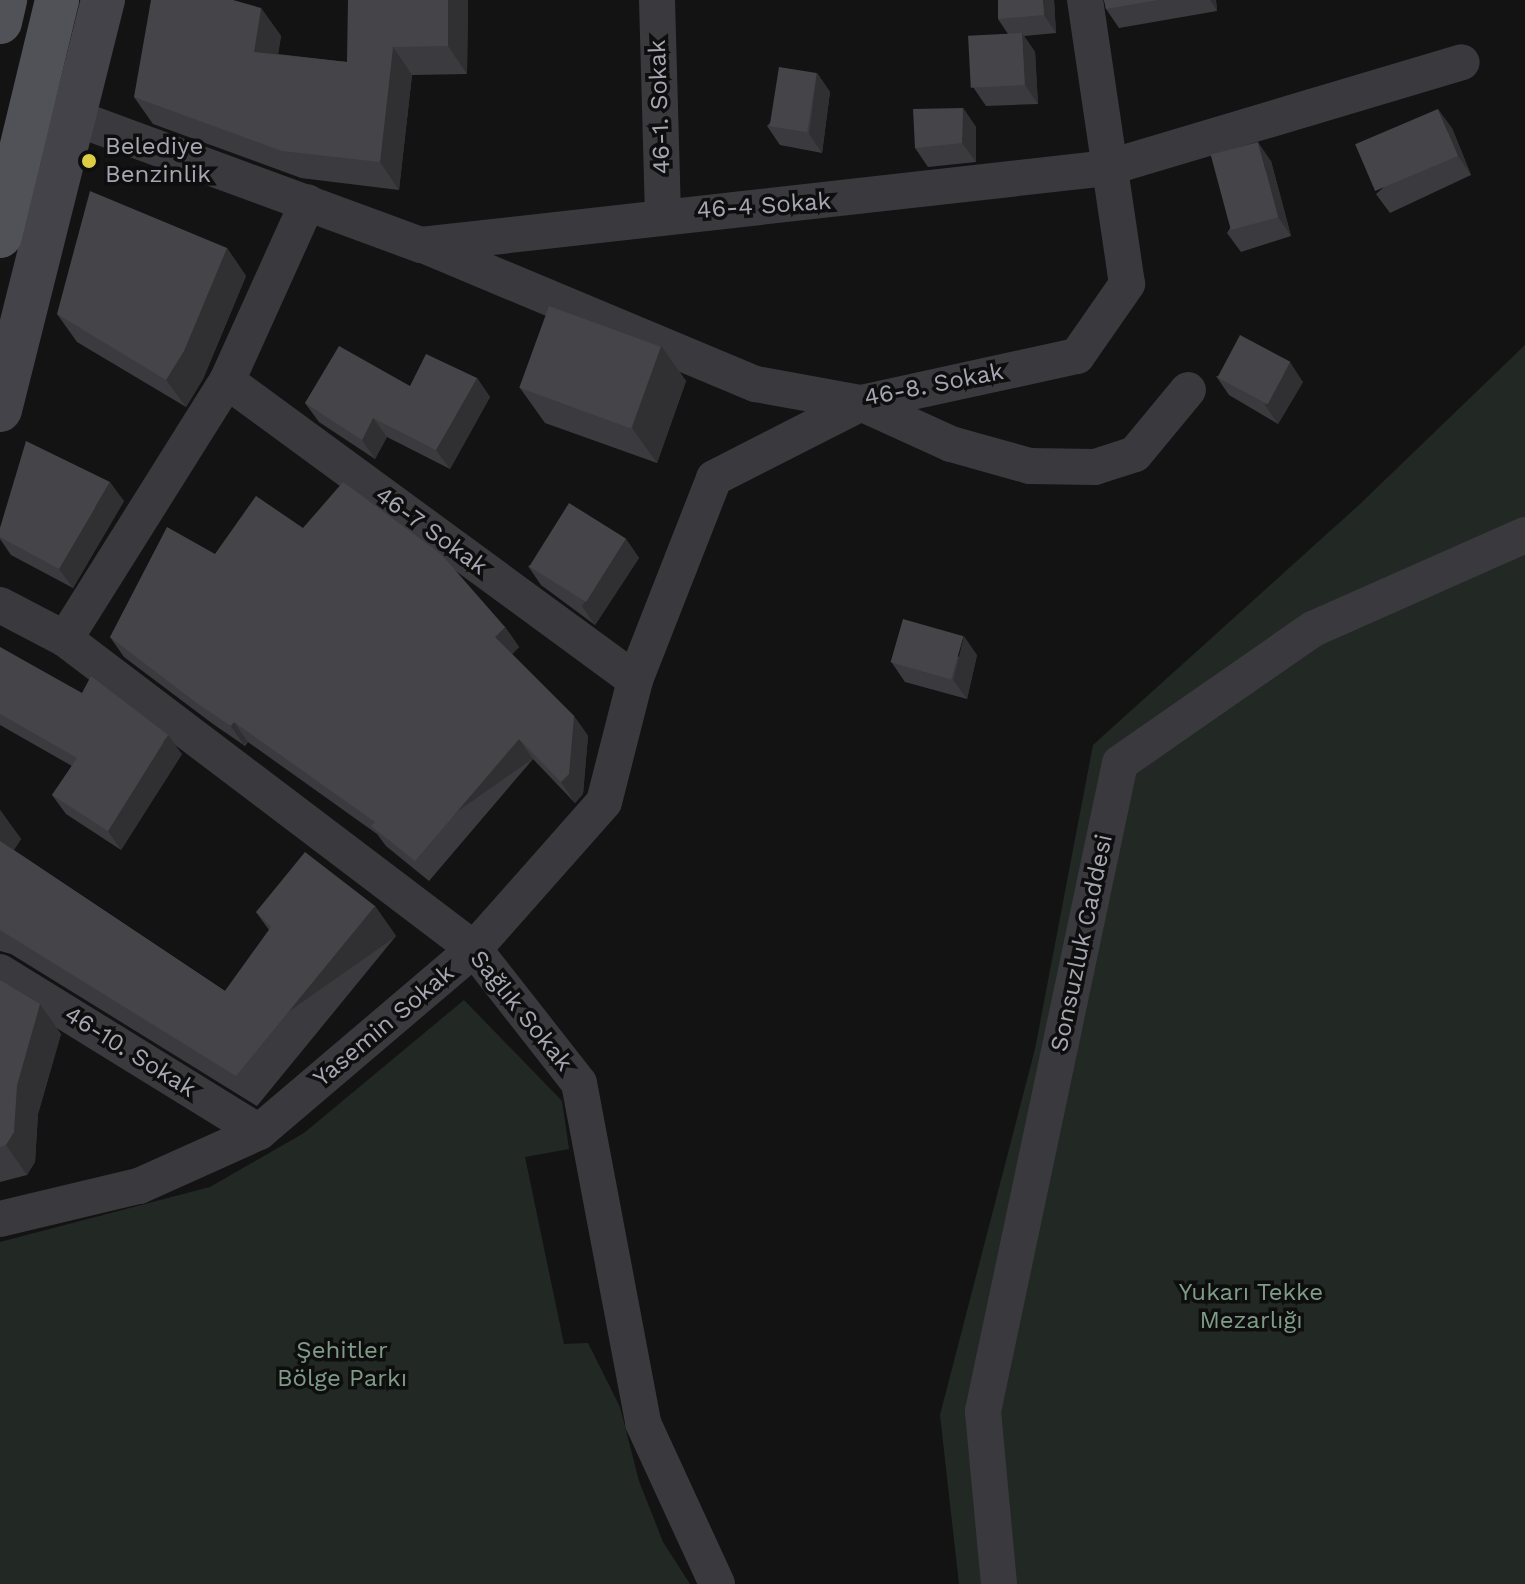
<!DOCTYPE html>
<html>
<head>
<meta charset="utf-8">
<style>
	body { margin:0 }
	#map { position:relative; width:1525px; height:1584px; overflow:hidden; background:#131314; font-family:"Work Sans",sans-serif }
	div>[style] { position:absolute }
	.green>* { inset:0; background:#222925 }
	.street>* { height:36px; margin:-18px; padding:0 18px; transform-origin:18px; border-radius:18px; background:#3a3a3e }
	.secondary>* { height:44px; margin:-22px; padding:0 22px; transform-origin:22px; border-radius:22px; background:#434349 }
	.primary>* { height:44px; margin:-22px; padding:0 22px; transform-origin:22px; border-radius:22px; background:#515158 }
	.wall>* { inset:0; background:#3b3b3f }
	.shaded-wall>* { inset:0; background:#303033; transform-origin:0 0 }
	.building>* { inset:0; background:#454549; transform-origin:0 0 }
	.dots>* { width:22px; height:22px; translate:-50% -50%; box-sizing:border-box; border:4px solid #0e0e0f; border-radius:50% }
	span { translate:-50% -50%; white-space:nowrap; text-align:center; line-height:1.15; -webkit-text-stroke:7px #0e0e0f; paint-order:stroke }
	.street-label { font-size:24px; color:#a6a7b3 }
	.poi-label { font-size:24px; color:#a6a7b3 }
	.left { translate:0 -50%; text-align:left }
	.park-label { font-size:24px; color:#7f9c88 }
</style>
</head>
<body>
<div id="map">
	<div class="green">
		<i style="clip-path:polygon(1525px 345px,1525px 1584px,959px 1584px,940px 1415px,1035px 1049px,1093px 745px,1360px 504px)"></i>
		<i style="clip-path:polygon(464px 1000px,562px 1101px,569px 1149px,525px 1157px,564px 1344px,588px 1343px,620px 1407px,639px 1481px,663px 1542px,690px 1584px,0 1584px,0 1242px,210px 1187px,304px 1133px)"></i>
	</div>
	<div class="street">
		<i style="left:657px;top:0;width:214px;rotate:88.4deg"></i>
		<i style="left:73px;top:117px;width:371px;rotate:20.2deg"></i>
		<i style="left:421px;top:245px;width:690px;rotate:-6.4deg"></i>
		<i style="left:1107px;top:168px;width:370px;rotate:-16.6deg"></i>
		<i style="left:423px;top:245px;width:361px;rotate:22.7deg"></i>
		<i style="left:756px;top:384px;width:107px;rotate:10.3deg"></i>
		<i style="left:861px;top:403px;width:221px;rotate:-12.3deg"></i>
		<i style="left:1077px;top:356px;width:88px;rotate:-55.2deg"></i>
		<i style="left:1127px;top:284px;width:287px;rotate:-98.4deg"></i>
		<i style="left:227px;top:381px;width:506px;rotate:36.24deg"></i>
		<i style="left:0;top:605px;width:73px;rotate:27.6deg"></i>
		<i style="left:65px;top:639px;width:513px;rotate:37.16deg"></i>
		<i style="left:474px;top:949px;width:170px;rotate:51.9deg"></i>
		<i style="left:579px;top:1083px;width:346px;rotate:79.3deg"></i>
		<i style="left:643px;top:1423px;width:177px;rotate:65.3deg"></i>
		<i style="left:65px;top:639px;width:305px;rotate:-57.9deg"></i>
		<i style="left:227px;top:381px;width:196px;rotate:-65.7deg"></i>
		<i style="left:0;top:972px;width:304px;rotate:31.7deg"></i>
		<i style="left:0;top:1219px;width:143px;rotate:-13.4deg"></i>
		<i style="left:139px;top:1186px;width:132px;rotate:-24.2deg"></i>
		<i style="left:259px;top:1132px;width:282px;rotate:-40.4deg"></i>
		<i style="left:474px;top:949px;width:196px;rotate:-48.5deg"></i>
		<i style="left:604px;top:802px;width:126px;rotate:-75.7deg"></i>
		<i style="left:635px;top:680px;width:217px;rotate:-68.6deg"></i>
		<i style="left:714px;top:478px;width:165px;rotate:-27deg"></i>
		<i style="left:861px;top:403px;width:99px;rotate:24.5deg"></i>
		<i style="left:951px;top:444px;width:82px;rotate:15.6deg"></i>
		<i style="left:1030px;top:466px;width:65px;rotate:0.9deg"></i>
		<i style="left:1095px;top:467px;width:42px;rotate:-18deg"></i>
		<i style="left:1135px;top:454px;width:83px;rotate:-50.4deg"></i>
		<i style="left:999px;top:1584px;width:174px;rotate:-95.3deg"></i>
		<i style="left:983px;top:1411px;width:662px;rotate:-78.06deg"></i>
		<i style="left:1120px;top:763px;width:235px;rotate:-34.8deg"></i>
		<i style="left:1313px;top:629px;width:232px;rotate:-23.9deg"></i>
	</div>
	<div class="secondary">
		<i style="left:0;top:410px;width:423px;rotate:-75.9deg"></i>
	</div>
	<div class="primary">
		<i style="left:0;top:22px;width:23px;rotate:-77deg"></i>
		<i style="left:0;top:236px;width:243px;rotate:-76.4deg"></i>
	</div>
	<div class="wall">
		<i style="clip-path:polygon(468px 0,467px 74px,412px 75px,399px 190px,301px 178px,153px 124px,134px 97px,261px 8px,281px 36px,278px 54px,347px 62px)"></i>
		<i style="clip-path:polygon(1054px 0,1056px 33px,1024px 36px,1035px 52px,1038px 104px,986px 106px,973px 87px,1008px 34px,998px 19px)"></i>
		<i style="clip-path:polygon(1104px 0,1216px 0,1217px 11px,1119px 28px,1106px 9px)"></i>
		<i style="clip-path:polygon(817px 73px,830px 92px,822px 153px,780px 145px,767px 126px)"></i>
		<i style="clip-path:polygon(963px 108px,976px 127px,976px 162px,928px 167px,915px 148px)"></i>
		<i style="clip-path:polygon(1452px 128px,1471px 175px,1390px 213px,1376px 194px)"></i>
		<i style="clip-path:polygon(1271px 161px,1291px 236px,1241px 252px,1227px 233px)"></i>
		<i style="clip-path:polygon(227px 248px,246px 276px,203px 379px,186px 407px,77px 342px,57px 314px)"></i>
		<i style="clip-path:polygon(661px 346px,686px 381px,657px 463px,545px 423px,520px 388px)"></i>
		<i style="clip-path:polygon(1216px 376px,1303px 382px,1278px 424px,1229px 395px)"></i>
		<i style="clip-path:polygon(477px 378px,490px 397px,450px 469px,387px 437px,375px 459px,319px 422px,305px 403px,410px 386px)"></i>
		<i style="clip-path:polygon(124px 501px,73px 588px,11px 555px,0 539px,0 528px)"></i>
		<i style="clip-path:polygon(303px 528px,505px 627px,519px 647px,512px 654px,574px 716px,588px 736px,583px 794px,575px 803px,533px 759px,429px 881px,386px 846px,377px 834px,248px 742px,245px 746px,213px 724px,124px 657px,110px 637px,215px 554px)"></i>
		<i style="clip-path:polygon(626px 539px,639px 558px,595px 625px,541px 585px,528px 566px)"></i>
		<i style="clip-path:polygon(0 647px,182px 754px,121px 850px,66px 814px,52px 795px,72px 766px,0 725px)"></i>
		<i style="clip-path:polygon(977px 655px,967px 699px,905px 682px,892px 663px)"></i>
		<i style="clip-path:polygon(0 810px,21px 839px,14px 850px,225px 991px,269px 930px,256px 912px,375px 906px,396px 936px,257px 1106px,11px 954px,0 951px)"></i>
		<i style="clip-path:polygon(0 980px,61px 1034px,38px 1114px,35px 1162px,27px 1175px,0 1182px)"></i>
	</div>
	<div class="shaded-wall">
		<i style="clip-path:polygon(448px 0,468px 0,467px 74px,448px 46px)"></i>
		<i style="clip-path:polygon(1043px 0,1054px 0,1056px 33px,1044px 15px)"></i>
		<i style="clip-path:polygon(1210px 0,1216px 0,1217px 11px)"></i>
		<i style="clip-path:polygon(261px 8px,281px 36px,274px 79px,254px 52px)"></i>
		<i style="clip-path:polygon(1022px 33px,1035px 52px,1038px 104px,1025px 85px)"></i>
		<i style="clip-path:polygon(393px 47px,412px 75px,399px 190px,380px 162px)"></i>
		<i style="clip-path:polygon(817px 73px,830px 92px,822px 153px,809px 134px)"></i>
		<i style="clip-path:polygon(963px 108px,976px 127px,976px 162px,962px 143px)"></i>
		<i style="clip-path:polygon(1438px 109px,1452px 128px,1471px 175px,1458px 156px)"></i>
		<i style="clip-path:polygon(1258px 142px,1271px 161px,1291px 236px,1278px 217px)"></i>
		<i style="clip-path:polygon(227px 248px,246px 276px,203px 379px,186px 407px,166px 380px)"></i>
		<i style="clip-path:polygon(661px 346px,686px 381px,657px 463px,632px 428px)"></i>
		<i style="clip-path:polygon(1290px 362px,1303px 382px,1278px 424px,1265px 405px)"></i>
		<i style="clip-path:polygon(477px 378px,490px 397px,450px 469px,436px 450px)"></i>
		<i style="clip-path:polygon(373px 418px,387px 437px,375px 459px,362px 440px)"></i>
		<i style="clip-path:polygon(110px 482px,124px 501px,73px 588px,59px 569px)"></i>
		<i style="clip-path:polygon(626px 539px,639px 558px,595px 625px,582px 606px)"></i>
		<i style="clip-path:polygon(505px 627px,519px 647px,509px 657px,495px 637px)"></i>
		<i style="clip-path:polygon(964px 636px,977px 655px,967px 699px,953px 680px)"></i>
		<i style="clip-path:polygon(574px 716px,588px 736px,583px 794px,575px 803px,561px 782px)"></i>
		<i style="left:234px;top:722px;width:24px;height:5px;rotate:55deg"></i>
		<i style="clip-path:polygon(168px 735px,182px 754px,121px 850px,108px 831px)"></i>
		<i style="left:519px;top:739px;width:24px;height:160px;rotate:55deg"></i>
		<i style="clip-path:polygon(0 810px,21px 839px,6px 861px,0 852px)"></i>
		<i style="left:375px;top:906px;width:37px;height:220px;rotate:55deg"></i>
		<i style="clip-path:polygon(40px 1004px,61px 1034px,38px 1114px,35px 1162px,27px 1175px,6px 1145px,17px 1085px)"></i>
	</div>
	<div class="building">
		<i style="clip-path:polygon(151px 0,233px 0,261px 8px,254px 52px,347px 62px,348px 0,448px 0,448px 46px,393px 47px,380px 162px,282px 151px,134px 97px)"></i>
		<i style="clip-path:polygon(998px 0,1043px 0,1044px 15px,998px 19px)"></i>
		<i style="clip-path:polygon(1104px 0,1158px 0,1106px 9px)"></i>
		<i style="left:1022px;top:33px;width:52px;height:54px;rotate:87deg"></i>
		<i style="left:779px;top:67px;width:38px;height:60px;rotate:9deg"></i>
		<i style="clip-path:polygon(963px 108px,962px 143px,915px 148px,913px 109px)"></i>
		<i style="left:1438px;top:109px;width:51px;height:90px;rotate:67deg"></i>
		<i style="left:1258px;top:142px;width:78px;height:49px;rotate:75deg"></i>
		<i style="clip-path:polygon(90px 191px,227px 248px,184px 351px,166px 380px,57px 314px)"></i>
		<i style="left:549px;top:306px;width:119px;height:87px;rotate:20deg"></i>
		<i style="left:1240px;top:335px;width:57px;height:48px;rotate:28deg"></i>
		<i style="clip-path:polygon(339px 346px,410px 386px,426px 354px,477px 378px,436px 450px,373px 418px,362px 440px,305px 403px)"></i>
		<i style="clip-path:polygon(26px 441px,110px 482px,59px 569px,0 537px,0 528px)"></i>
		<i style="clip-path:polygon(343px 482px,441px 554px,505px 627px,495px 637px,574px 716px,569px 774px,561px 782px,519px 739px,415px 861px,371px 826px,375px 822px,234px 722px,231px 726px,198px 704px,110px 637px,167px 527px,215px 554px,256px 496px,303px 528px)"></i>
		<i style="left:569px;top:503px;width:67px;height:75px;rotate:32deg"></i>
		<i style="left:903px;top:619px;width:63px;height:45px;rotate:16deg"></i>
		<i style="clip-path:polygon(0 647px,82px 693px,91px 676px,168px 735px,108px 831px,52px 795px,77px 758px,0 714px)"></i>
		<i style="clip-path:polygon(0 841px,225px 991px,271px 927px,256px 912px,305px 852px,375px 906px,236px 1076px,0 930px)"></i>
		<i style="clip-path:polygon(0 980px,40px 1004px,17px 1085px,14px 1132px,6px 1145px,0 1147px)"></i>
	</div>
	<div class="dots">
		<i style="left:89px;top:161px;background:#dccd44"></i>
	</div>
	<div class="street-label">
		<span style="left:660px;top:107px;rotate:-92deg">46-1. Sokak</span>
		<span style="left:764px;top:206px;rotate:-4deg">46-4 Sokak</span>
		<span style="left:934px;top:385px;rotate:-11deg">46-8. Sokak</span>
		<span style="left:431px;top:531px;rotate:36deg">46-7 Sokak</span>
		<span style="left:1082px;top:943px;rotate:-78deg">Sonsuzluk Caddesi</span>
		<span style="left:521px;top:1011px;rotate:51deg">Sağlık Sokak</span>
		<span style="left:384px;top:1026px;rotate:-40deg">Yasemin Sokak</span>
		<span style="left:130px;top:1052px;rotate:32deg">46-10. Sokak</span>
	</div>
	<div class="poi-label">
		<span class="left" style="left:105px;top:161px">Belediye<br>Benzinlik</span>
	</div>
	<div class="park-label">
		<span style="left:1251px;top:1307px">Yukarı Tekke<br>Mezarlığı</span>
		<span style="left:342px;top:1365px">Şehitler<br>Bölge Parkı</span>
	</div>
</div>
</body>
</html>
